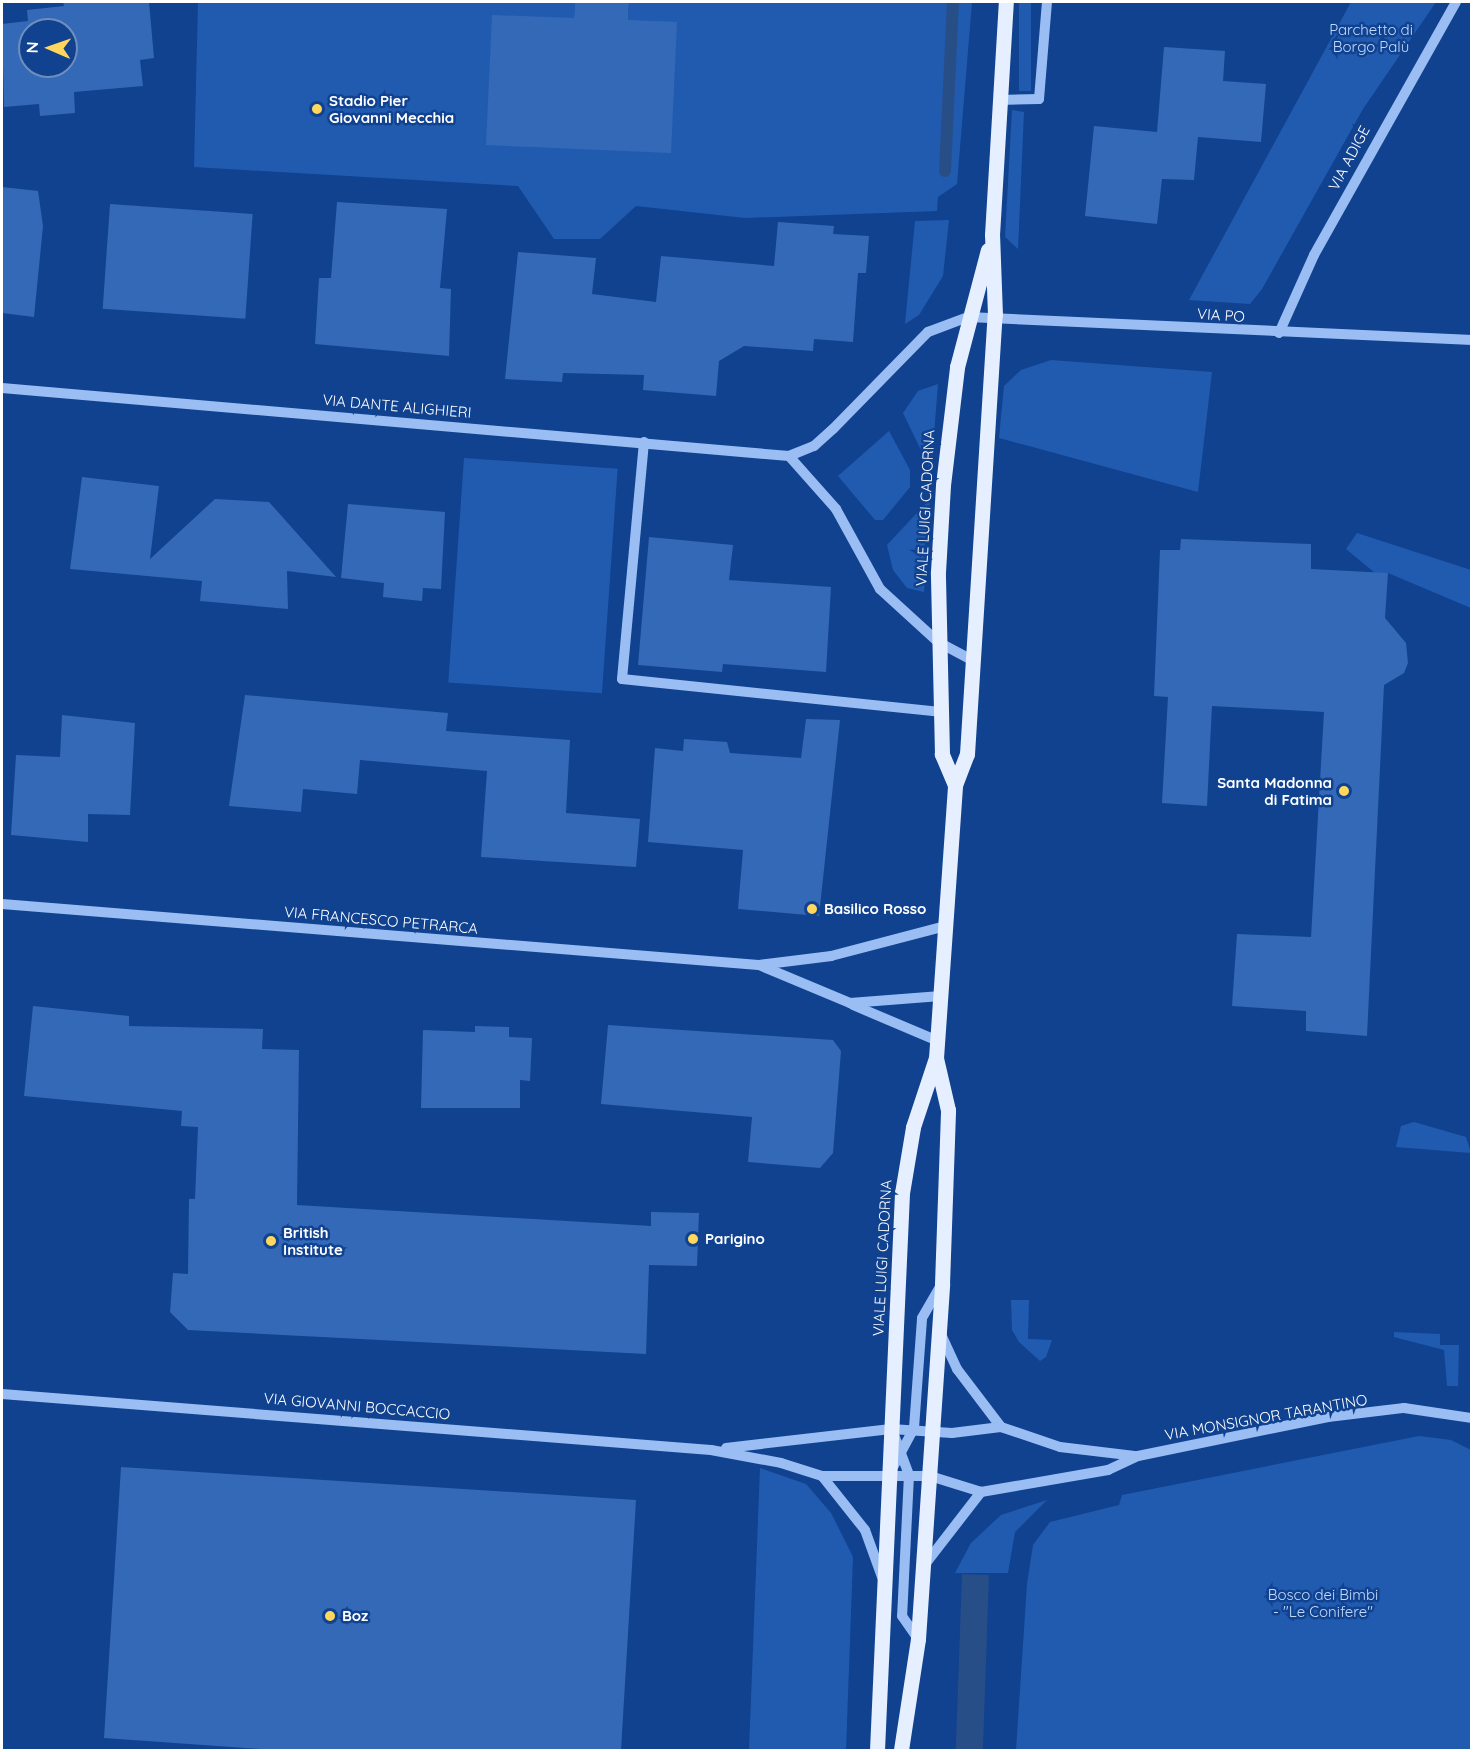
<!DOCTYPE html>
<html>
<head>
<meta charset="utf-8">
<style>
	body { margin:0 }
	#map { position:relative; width:1473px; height:1752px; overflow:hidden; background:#104290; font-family:Quicksand,sans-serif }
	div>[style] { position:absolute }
	.green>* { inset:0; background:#215bb0; transform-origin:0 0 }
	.water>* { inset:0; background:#284e88; transform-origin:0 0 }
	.stream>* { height:12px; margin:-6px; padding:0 6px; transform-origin:6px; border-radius:6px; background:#284e88 }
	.building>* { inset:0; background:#3469b8; transform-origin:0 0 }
	.minor>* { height:10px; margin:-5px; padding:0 5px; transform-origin:5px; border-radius:5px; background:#9abef3 }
	.major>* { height:15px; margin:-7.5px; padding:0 7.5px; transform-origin:7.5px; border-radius:7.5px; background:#e6efff }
	.dots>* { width:16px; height:16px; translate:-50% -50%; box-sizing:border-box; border:3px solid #104290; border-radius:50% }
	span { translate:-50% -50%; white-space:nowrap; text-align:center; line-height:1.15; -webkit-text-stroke:5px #104290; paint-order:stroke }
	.park-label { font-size:15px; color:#c1dafe }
	.poi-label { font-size:15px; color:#fff; font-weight:700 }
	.left { translate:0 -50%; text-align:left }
	.right { translate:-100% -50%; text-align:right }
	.street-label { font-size:15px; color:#fff }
	.frame { position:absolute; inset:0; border:3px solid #fff; pointer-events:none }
	.north { position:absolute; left:18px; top:18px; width:60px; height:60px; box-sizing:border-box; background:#104290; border:2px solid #708ebc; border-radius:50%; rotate:272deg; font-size:16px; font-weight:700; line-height:24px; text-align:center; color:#fff }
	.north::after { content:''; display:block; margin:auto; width:21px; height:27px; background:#ffd75c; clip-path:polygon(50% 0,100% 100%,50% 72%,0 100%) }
</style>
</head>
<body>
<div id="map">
	<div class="green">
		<i style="clip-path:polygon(198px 2px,575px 2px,574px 17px,628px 20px,629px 2px,972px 2px,957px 184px,938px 197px,937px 211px,745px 218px,636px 206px,600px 239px,554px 239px,518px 186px,194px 167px)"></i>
		<i style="left:1019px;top:2px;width:12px;height:89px"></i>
		<i style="clip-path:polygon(1351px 2px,1436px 2px,1363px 109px,1262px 289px,1250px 304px,1189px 300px)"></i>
		<i style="clip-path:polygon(1012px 110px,1024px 112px,1018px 249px,1005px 237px)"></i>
		<i style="clip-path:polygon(949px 220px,943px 276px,919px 315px,905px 324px,915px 221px)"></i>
		<i style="clip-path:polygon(1051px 360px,1212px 372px,1198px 492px,999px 438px,1004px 386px,1021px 370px)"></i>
		<i style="clip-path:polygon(938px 384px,931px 471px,903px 413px,918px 391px)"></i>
		<i style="clip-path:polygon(889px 431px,910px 470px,910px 487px,883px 520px,875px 520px,838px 476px)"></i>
		<i style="left:464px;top:458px;width:154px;height:225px;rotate:4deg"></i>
		<i style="clip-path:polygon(930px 499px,924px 592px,907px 588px,893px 570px,887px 545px)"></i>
		<i style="clip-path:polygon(1357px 533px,1471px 570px,1471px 608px,1388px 573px,1375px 573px,1346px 549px)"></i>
		<i style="clip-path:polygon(1414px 1122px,1466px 1137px,1471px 1153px,1396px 1147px,1401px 1126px)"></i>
		<i style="clip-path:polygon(1011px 1300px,1029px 1300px,1028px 1339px,1052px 1340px,1046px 1357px,1040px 1361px,1019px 1342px,1012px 1330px)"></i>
		<i style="clip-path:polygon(1394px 1332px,1440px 1334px,1440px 1345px,1459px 1345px,1458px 1386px,1447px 1386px,1444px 1350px,1394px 1337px)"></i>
		<i style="clip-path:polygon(1419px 1436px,1451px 1440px,1471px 1450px,1471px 1750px,1016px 1750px,1027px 1584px,1033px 1545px,1050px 1522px,1119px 1505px,1122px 1495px)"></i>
		<i style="clip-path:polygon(760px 1468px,806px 1484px,831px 1513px,853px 1557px,846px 1750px,749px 1750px)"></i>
		<i style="clip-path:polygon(1047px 1500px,1015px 1532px,1008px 1573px,955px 1573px,971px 1543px,1001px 1515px)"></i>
	</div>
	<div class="water">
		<i style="left:962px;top:1574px;width:27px;height:176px;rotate:2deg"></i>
	</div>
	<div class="stream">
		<i style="left:945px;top:171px;width:169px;rotate:-87.3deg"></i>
	</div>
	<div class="building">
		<i style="clip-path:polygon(evenodd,63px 2px,149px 2px,154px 58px,140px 60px,143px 86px,74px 92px,75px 113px,40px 116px,39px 104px,4px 107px,2px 24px,28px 21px,27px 10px,64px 6px,63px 2px,30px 30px,66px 30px,66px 66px,30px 66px,30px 30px)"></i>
		<i style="clip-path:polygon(575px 2px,629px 2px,628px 20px,677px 22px,671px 153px,486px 145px,492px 15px,574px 18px)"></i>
		<i style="clip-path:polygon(1164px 47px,1225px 51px,1223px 81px,1266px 84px,1261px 142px,1198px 137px,1194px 180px,1162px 179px,1157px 224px,1085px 216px,1094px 126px,1157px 132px)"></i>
		<i style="clip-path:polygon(2px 187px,38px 191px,43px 226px,34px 317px,2px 313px)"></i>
		<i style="clip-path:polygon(337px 202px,447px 209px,440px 288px,451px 289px,449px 356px,315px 344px,319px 278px,331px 278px)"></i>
		<i style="left:110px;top:204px;width:143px;height:105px;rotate:4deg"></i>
		<i style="clip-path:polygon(778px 222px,834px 226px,833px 234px,869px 236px,866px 273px,858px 273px,853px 342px,814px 339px,813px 351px,744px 346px,719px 361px,716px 396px,643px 390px,644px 375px,563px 373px,562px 382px,505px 379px,518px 252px,596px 258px,592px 294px,656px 302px,661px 256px,774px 266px)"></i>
		<i style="clip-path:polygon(82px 477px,159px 486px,150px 559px,215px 499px,269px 502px,336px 577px,287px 571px,288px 609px,200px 601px,202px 581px,70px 569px)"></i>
		<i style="clip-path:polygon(348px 504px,445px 512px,441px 589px,423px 588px,422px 601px,383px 597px,384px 583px,341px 578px)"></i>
		<i style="clip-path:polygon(649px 537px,733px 545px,729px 580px,831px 587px,826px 672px,723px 664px,722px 672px,638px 665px)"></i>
		<i style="clip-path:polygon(1181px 539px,1311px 544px,1311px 569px,1388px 573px,1385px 618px,1406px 643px,1408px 663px,1404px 673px,1384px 685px,1367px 1036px,1306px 1031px,1306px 1011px,1232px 1006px,1237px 934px,1311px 937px,1324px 712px,1212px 706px,1207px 806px,1162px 803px,1168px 697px,1154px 696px,1160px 550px,1180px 550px)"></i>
		<i style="clip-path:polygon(245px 695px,448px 713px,446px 731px,570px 740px,566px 813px,640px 819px,636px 867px,481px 857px,487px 771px,360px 760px,357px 794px,303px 789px,301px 812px,229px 806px)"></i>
		<i style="clip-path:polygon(62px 715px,135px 723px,130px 815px,88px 814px,88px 842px,11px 835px,16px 755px,60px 757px)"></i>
		<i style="clip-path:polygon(806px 719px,840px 720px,819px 916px,738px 909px,743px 850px,648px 842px,655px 748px,683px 751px,684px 739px,727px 742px,730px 753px,801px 758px)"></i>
		<i style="clip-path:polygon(33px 1006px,129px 1016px,129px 1026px,263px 1029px,262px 1049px,299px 1050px,297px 1205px,651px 1226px,651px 1212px,699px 1213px,697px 1266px,649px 1265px,646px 1354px,188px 1330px,170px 1312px,173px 1273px,188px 1274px,189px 1199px,195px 1199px,198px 1127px,181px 1126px,182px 1111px,24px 1096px)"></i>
		<i style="clip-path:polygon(608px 1025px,833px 1040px,841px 1051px,833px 1153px,820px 1168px,748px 1162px,752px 1117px,601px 1104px)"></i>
		<i style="clip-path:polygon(475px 1026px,509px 1027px,509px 1037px,532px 1038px,530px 1081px,520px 1080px,520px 1108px,421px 1108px,423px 1030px,475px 1032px)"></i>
		<i style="clip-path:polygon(121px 1467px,636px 1500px,621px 1750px,274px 1750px,104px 1738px)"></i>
	</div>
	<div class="minor">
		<i style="left:999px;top:100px;width:40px;rotate:-1.4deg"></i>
		<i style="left:1039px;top:99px;width:97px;rotate:-85.3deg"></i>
		<i style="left:1279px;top:333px;width:85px;rotate:-65.8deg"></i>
		<i style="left:1314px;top:255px;width:290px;rotate:-60.7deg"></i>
		<i style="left:2px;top:388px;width:790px;rotate:4.94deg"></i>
		<i style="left:789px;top:456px;width:71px;rotate:48.4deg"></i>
		<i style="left:836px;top:509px;width:91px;rotate:61.2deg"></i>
		<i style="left:880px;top:589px;width:79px;rotate:42.4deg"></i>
		<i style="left:938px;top:642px;width:40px;rotate:28deg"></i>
		<i style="left:644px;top:442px;width:238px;rotate:95.3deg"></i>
		<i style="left:622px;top:679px;width:320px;rotate:5.9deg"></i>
		<i style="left:789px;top:456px;width:27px;rotate:-22deg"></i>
		<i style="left:814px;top:446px;width:25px;rotate:-42deg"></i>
		<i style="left:833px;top:429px;width:136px;rotate:-45.6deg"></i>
		<i style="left:928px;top:332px;width:43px;rotate:-20.6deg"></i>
		<i style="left:968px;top:317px;width:505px;rotate:2.61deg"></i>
		<i style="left:2px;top:904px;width:759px;rotate:4.61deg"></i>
		<i style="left:759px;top:965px;width:73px;rotate:-7.1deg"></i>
		<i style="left:831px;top:956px;width:118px;rotate:-14.7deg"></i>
		<i style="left:759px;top:965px;width:99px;rotate:22.7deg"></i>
		<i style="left:850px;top:1003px;width:91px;rotate:-4.4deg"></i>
		<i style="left:853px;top:1005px;width:92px;rotate:23deg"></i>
		<i style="left:940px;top:1332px;width:41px;rotate:65.3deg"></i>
		<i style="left:957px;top:1369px;width:73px;rotate:52.8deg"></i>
		<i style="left:2px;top:1394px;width:711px;rotate:4.52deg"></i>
		<i style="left:711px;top:1450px;width:71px;rotate:10.5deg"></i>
		<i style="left:781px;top:1463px;width:43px;rotate:17.6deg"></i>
		<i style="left:822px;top:1476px;width:69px;rotate:51.5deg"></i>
		<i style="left:865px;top:1530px;width:50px;rotate:70.1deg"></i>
		<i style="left:893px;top:1432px;width:46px;rotate:69.6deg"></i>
		<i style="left:909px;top:1475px;width:141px;rotate:92.8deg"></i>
		<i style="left:902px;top:1616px;width:28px;rotate:55deg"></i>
		<i style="left:726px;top:1448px;width:166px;rotate:-6.6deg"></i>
		<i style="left:891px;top:1429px;width:61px;rotate:3.8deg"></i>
		<i style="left:952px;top:1433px;width:49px;rotate:-7deg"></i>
		<i style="left:1001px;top:1427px;width:62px;rotate:18.7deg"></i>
		<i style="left:1060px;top:1447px;width:77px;rotate:6.8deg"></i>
		<i style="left:890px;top:1473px;width:51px;rotate:-61.9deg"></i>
		<i style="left:914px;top:1428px;width:110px;rotate:-85.8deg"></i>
		<i style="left:922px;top:1318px;width:36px;rotate:-60deg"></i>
		<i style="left:822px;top:1476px;width:108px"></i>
		<i style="left:930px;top:1476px;width:53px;rotate:17.4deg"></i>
		<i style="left:981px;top:1492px;width:129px;rotate:-9.8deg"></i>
		<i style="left:1108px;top:1470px;width:33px;rotate:-25deg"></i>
		<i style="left:1138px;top:1456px;width:194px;rotate:-11.6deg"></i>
		<i style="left:1328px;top:1417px;width:77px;rotate:-6.8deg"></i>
		<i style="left:1404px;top:1408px;width:69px;rotate:8.4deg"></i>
		<i style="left:923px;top:1567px;width:95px;rotate:-52.3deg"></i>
	</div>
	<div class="major">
		<i style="left:955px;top:785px;width:34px;rotate:-113deg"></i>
		<i style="left:942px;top:754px;width:182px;rotate:-91.3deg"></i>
		<i style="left:938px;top:572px;width:87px;rotate:-86.7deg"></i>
		<i style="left:943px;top:485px;width:119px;rotate:-83.2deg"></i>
		<i style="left:957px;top:367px;width:121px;rotate:-75.2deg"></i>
		<i style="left:877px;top:1750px;width:558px;rotate:-87.43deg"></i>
		<i style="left:902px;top:1193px;width:67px;rotate:-80.5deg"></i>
		<i style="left:913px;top:1127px;width:73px;rotate:-71.6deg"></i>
		<i style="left:936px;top:1058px;width:274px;rotate:-86deg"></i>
		<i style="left:955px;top:785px;width:33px;rotate:-69deg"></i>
		<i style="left:967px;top:754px;width:440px;rotate:-86.4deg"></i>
		<i style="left:995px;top:315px;width:80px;rotate:-92.1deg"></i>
		<i style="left:992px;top:235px;width:233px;rotate:-86.6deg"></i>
		<i style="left:901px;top:1750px;width:112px;rotate:-81.3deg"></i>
		<i style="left:918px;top:1639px;width:356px;rotate:-86.1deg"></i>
		<i style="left:942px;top:1284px;width:174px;rotate:-88deg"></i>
		<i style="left:948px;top:1110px;width:53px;rotate:-103deg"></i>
	</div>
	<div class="dots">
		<i style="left:317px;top:109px;background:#ffd75c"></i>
		<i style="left:1344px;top:791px;background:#ffd75c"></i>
		<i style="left:812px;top:909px;background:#ffd75c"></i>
		<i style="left:693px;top:1239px;background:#ffd75c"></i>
		<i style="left:271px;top:1241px;background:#ffd75c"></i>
		<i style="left:330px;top:1616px;background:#ffd75c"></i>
	</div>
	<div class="park-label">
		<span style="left:1371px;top:38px">Parchetto di<br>Borgo Palù</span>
		<span style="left:1323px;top:1603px">Bosco dei Bimbi<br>- "Le Conifere"</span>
	</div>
	<div class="poi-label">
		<span class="left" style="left:329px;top:109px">Stadio Pier<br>Giovanni Mecchia</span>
		<span class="right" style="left:1332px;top:791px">Santa Madonna<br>di Fatima</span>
		<span class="left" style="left:824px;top:909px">Basilico Rosso</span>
		<span class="left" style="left:283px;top:1241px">British<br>Institute</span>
		<span class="left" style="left:705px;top:1239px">Parigino</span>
		<span class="left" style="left:342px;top:1616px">Boz</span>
	</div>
	<div class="street-label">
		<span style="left:1349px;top:158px;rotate:-62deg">VIA ADIGE</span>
		<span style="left:1221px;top:315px;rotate:4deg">VIA PO</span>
		<span style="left:397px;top:406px;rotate:5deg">VIA DANTE ALIGHIERI</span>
		<span style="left:925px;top:508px;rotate:-87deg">VIALE LUIGI CADORNA</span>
		<span style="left:381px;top:920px;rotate:5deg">VIA FRANCESCO PETRARCA</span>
		<span style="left:882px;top:1258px;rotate:-87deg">VIALE LUIGI CADORNA</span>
		<span style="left:357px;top:1406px;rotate:5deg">VIA GIOVANNI BOCCACCIO</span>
		<span style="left:1266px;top:1417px;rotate:-10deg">VIA MONSIGNOR TARANTINO</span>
	</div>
	<div class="frame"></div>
	<div class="north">N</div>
</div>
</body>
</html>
